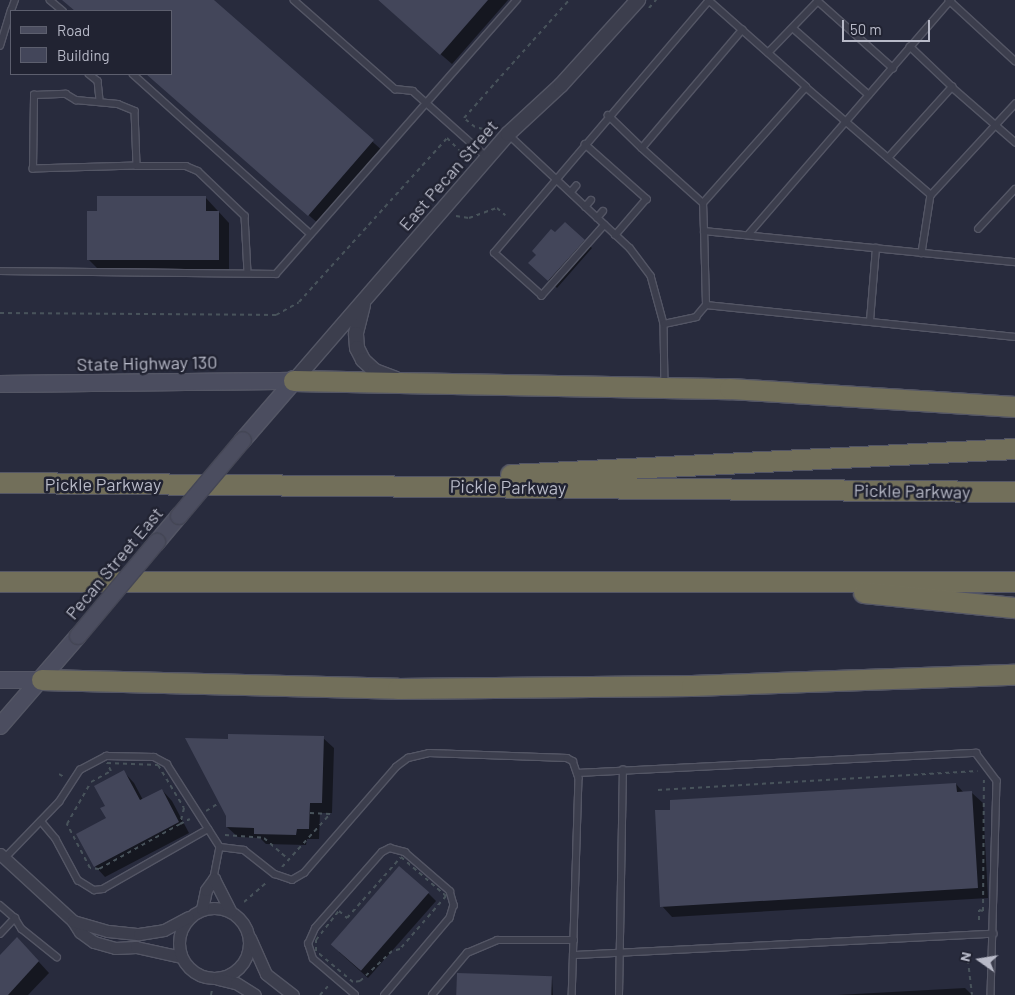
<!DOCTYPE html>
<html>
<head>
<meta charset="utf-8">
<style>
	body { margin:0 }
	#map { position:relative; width:1015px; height:995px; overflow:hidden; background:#282b3d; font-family:Barlow,sans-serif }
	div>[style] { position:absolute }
	.shadow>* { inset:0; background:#0007 }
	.building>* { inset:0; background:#43465a; transform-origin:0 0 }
	.path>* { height:2px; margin-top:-1px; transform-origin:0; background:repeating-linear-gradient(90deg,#48535b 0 4px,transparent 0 8px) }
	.roads { filter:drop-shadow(1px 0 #545665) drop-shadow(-1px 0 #545665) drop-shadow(0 1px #545665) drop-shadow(0 -1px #545665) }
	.service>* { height:5.5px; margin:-2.75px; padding:0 2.75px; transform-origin:2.75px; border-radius:2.75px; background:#3c3e4d }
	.minor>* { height:11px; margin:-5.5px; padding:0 5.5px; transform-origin:5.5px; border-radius:5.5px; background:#3c3e4d }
	.minor>.ring { margin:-5.5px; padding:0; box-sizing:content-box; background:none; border:11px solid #3c3e4d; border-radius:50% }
	.tertiary>* { height:14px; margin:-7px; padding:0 7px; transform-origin:7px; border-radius:7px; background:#3c3e4d }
	.secondary>* { height:16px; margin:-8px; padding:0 8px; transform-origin:8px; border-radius:8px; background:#4b4d5f }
	.motorway>* { height:20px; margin:-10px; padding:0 10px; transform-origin:10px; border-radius:10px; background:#726f5a }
	.bridges { filter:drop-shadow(1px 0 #454756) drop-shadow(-1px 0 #454756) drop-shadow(0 1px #454756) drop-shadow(0 -1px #454756) }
	.secondary-bridge>* { height:16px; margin:-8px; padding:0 8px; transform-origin:8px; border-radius:8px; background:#4b4d5f }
	span { translate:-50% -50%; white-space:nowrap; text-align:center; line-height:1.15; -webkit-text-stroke:5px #212332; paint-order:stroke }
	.street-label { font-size:18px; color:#b8bac8 }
	.legend { position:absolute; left:10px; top:10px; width:162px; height:65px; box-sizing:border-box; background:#212332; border:1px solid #5d5f6e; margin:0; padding:6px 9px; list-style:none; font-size:15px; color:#b8bac8 }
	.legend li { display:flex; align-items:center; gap:10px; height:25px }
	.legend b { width:25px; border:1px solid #5d5f6e }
	.north { position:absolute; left:955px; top:935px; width:50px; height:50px; -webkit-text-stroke:4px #212332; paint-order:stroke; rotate:283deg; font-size:14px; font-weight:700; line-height:20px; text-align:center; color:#b8bac8 }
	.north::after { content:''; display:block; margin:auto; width:18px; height:22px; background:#b8bac8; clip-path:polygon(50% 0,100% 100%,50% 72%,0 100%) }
	.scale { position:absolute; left:842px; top:20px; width:88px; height:22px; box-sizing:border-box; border:2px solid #b8bac8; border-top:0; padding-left:6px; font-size:15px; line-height:18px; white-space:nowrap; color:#b8bac8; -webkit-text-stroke:4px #212332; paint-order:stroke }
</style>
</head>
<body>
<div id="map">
	<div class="shadow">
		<i style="clip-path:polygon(64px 0,213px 0,384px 152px,320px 225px,147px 74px,171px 74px,171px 11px,76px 11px)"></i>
		<i style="clip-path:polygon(378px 0,508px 0,452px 64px)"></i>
		<i style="clip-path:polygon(205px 197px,229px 223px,229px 270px,99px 270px,89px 260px,98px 212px)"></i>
		<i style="clip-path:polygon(555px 234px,584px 241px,592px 248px,557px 288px,538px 271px)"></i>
		<i style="clip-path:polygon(323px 738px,334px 748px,332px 813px,320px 813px,319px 839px,307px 839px,306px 845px,266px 844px,260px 838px,238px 837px,227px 827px,229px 740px)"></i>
		<i style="clip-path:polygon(124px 772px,134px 783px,143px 800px,162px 790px,172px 801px,189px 833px,105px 877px,95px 866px,107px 819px,106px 807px)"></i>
		<i style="clip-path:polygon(956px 784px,964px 793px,972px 793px,983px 803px,988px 898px,672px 917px,662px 906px)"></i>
		<i style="clip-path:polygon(428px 893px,436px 901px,368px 978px,339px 952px)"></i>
		<i style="clip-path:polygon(27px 949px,49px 973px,28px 995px,0 995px,0 957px)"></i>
		<i style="clip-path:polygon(552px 977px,553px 995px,458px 995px)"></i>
		<i style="clip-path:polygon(965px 988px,972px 995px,837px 995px)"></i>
	</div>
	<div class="building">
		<i style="clip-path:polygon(62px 0,214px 0,374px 140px,308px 216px,146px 74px,171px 74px,171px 11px,75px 11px)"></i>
		<i style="clip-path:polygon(378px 0,488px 0,440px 55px)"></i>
		<i style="clip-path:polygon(97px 196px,206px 196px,206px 211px,219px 211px,219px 260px,87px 260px,87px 211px,97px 211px)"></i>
		<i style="clip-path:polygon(565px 222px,585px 240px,548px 281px,528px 263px,536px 255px,532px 251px,551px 229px,555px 232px)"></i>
		<i style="clip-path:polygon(228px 734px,324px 736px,322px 803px,310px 803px,309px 829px,297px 829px,296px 835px,254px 834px,254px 828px,226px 827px,226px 816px,185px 738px,228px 739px)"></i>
		<i style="clip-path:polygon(124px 770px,140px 800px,162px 789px,179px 822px,94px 867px,76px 834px,106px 818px,100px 808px,105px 806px,94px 786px)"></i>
		<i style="clip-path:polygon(956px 783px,957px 792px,972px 791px,978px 888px,660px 907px,655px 810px,670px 810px,670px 800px)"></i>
		<i style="left:399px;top:866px;width:40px;height:104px;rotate:41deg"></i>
		<i style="clip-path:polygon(17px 937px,39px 961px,8px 995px,0 995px,0 955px)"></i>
		<i style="left:457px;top:973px;width:95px;height:22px;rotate:2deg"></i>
	</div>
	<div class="path">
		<i style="left:649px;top:8px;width:11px;rotate:-49deg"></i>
		<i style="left:483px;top:129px;width:8px;rotate:-166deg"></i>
		<i style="left:475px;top:127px;width:14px;rotate:-141deg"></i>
		<i style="left:464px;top:118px;width:158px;rotate:-48.3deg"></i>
		<i style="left:456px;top:216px;width:13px;rotate:9deg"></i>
		<i style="left:469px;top:218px;width:30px;rotate:-20deg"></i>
		<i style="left:497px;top:208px;width:11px;rotate:41deg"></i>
		<i style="left:0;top:313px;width:276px;rotate:0.4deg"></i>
		<i style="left:276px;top:315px;width:26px;rotate:-29deg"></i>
		<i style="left:299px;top:302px;width:221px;rotate:-47.9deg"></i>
		<i style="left:447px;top:138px;width:20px;rotate:45deg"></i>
		<i style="left:107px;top:763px;width:51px;rotate:2.2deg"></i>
		<i style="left:158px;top:765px;width:50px;rotate:58.8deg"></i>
		<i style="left:184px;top:808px;width:16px;rotate:104deg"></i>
		<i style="left:180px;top:824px;width:93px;rotate:150.9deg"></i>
		<i style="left:99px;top:869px;width:9px;rotate:-174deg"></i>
		<i style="left:90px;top:868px;width:50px;rotate:-117.6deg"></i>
		<i style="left:67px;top:824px;width:48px;rotate:-60.3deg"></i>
		<i style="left:91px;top:782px;width:23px;rotate:-29deg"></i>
		<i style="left:111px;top:771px;width:9px;rotate:-117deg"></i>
		<i style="left:59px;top:774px;width:6px;rotate:31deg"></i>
		<i style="left:658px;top:790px;width:320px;rotate:-3.4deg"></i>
		<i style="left:206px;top:811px;width:15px;rotate:-32deg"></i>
		<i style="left:180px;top:824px;width:11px;rotate:-27deg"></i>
		<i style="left:225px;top:835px;width:39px;rotate:4deg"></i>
		<i style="left:264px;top:838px;width:33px;rotate:41deg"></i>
		<i style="left:401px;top:857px;width:60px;rotate:40.9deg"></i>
		<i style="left:446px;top:896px;width:70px;rotate:131deg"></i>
		<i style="left:400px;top:949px;width:8px;rotate:166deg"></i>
		<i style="left:392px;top:951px;width:44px;rotate:136.8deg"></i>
		<i style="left:360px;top:981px;width:7px;rotate:172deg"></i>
		<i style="left:353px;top:982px;width:48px;rotate:-140deg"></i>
		<i style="left:316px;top:951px;width:11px;rotate:-90deg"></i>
		<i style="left:316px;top:940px;width:37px;rotate:-52deg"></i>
		<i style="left:339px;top:911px;width:11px;rotate:41deg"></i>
		<i style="left:347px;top:918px;width:81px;rotate:-48.5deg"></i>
		<i style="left:282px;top:867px;width:72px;rotate:-47.8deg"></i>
		<i style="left:330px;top:814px;width:20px;rotate:-177deg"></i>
		<i style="left:244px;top:902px;width:32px;rotate:-41deg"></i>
		<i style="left:979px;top:920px;width:10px;rotate:-90deg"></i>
		<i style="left:979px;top:910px;width:4px;rotate:14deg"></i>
		<i style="left:983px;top:911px;width:131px;rotate:-89.6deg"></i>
		<i style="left:967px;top:952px;width:43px;rotate:83.4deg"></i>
		<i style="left:211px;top:995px;width:5px;rotate:-79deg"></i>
		<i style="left:320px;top:995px;width:13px;rotate:-48deg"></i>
	</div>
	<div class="roads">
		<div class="service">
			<i style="left:50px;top:0;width:17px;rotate:40deg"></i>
			<i style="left:294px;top:0;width:135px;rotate:41.4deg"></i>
			<i style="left:395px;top:89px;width:18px;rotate:6deg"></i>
			<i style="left:413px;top:91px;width:101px;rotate:41.8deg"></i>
			<i style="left:949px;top:0;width:90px;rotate:42.7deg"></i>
			<i style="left:11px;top:11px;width:12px;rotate:-70deg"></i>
			<i style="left:793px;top:28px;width:101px;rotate:41.4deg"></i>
			<i style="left:0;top:46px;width:37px;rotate:-73deg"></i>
			<i style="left:768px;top:53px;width:72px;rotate:-46.1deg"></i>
			<i style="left:818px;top:1px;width:101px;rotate:41.8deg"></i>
			<i style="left:89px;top:74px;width:11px;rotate:38deg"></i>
			<i style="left:98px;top:81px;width:19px;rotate:84deg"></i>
			<i style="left:133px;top:74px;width:239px;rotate:42deg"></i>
			<i style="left:806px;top:87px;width:165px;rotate:40.8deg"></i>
			<i style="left:931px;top:195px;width:59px;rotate:98.8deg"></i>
			<i style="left:952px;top:87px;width:84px;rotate:41.1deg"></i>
			<i style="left:66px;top:94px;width:12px;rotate:31deg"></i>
			<i style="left:76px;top:100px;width:42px;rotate:5.4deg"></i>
			<i style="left:118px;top:104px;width:18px;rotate:22deg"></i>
			<i style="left:135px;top:111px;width:55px;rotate:87.9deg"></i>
			<i style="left:137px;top:166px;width:104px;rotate:178.3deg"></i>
			<i style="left:33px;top:169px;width:74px;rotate:-89.2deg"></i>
			<i style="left:34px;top:95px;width:32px;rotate:-2deg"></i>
			<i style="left:608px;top:115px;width:47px;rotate:44.1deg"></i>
			<i style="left:642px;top:148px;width:155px;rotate:-49.7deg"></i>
			<i style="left:508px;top:134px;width:167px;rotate:43.1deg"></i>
			<i style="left:630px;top:248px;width:35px;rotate:53deg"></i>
			<i style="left:651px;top:276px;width:50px;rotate:74.8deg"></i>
			<i style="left:664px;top:324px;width:61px;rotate:89.1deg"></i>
			<i style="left:585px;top:144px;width:83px;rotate:41.6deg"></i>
			<i style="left:647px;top:199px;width:48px;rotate:130.7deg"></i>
			<i style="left:642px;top:148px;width:82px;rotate:42deg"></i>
			<i style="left:888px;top:158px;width:96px;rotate:-48deg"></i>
			<i style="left:952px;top:87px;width:58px;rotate:-136.4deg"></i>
			<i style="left:137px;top:166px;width:49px"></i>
			<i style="left:186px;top:166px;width:13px;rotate:23deg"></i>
			<i style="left:198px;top:171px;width:65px;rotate:43.8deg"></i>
			<i style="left:245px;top:216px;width:57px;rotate:87deg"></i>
			<i style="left:571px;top:192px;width:8px;rotate:-50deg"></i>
			<i style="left:931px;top:195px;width:124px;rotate:-47.3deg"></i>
			<i style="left:585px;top:207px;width:9px;rotate:-49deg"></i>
			<i style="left:597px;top:218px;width:9px;rotate:-49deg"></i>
			<i style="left:605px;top:225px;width:95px;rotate:131.6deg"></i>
			<i style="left:542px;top:296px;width:64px;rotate:-138.1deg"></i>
			<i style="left:494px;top:253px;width:332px;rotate:-49.6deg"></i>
			<i style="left:978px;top:229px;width:54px;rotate:-47.2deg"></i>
			<i style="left:704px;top:231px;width:28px;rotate:-92deg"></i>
			<i style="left:703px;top:203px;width:155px;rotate:-48.4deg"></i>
			<i style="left:806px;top:87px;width:130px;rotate:-138.4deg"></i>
			<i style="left:748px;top:235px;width:311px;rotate:-49.2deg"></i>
			<i style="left:0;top:271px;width:276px;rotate:0.6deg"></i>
			<i style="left:276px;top:274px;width:365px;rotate:-48.7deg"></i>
			<i style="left:706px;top:305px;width:311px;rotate:5.9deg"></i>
			<i style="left:870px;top:321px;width:73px;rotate:-85.3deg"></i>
			<i style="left:664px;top:324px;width:33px;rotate:-12deg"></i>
			<i style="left:696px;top:317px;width:16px;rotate:-50deg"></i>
			<i style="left:706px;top:305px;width:74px;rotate:-91.5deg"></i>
			<i style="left:704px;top:231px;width:313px;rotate:5.7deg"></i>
			<i style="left:577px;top:773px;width:400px;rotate:-2.9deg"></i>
			<i style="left:976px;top:753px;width:35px;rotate:53deg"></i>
			<i style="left:997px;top:781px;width:214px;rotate:91.6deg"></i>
			<i style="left:41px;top:821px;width:23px;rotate:50deg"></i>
			<i style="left:56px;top:839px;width:47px;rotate:61.8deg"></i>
			<i style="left:78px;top:880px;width:19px;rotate:32deg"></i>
			<i style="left:94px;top:890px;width:9px;rotate:-6deg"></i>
			<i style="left:103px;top:889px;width:121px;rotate:-29.7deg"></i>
			<i style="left:220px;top:847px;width:24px;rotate:7deg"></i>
			<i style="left:244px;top:850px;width:39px;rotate:38deg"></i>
			<i style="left:275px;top:874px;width:18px;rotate:19deg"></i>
			<i style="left:292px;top:880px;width:14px;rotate:-30deg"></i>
			<i style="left:304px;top:873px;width:140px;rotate:-49deg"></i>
			<i style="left:396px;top:767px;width:15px;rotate:-37deg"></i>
			<i style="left:408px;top:758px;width:22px;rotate:-13deg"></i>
			<i style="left:429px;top:753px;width:138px;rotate:2.1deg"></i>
			<i style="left:567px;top:758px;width:7px;rotate:27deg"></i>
			<i style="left:573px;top:761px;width:18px;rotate:71deg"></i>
			<i style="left:579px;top:778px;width:217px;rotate:91.8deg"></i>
			<i style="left:5px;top:858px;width:78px;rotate:-46deg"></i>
			<i style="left:59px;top:802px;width:38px;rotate:-57deg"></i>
			<i style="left:80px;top:770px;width:30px;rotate:-28deg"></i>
			<i style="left:106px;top:756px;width:48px;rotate:1.2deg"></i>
			<i style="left:154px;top:757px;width:15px;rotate:28deg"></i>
			<i style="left:167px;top:764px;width:98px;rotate:57.4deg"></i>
			<i style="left:220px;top:847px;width:33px;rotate:101deg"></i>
			<i style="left:0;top:905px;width:20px;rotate:41deg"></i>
			<i style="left:0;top:934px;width:22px;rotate:-47deg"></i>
			<i style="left:15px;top:918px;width:13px;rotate:58deg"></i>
			<i style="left:22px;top:929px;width:45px;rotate:38.7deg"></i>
			<i style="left:573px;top:955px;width:421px;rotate:-2.9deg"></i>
			<i style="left:355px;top:995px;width:55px;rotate:-139.4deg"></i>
			<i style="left:313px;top:959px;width:16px;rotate:-108deg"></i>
			<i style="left:308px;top:944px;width:17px;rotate:-66deg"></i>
			<i style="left:315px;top:928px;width:101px;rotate:-48.6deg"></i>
			<i style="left:382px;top:852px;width:9px;rotate:-27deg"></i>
			<i style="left:390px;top:848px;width:16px;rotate:15deg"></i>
			<i style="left:405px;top:852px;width:60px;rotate:40.9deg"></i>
			<i style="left:450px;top:891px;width:15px;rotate:74deg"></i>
			<i style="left:454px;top:905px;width:14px;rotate:107deg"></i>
			<i style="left:450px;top:918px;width:101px;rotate:130.2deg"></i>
			<i style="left:432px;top:995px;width:55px;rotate:-50.2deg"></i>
			<i style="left:467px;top:953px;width:33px;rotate:-23deg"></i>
			<i style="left:497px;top:940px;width:77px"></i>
			<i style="left:619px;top:995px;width:225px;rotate:-89deg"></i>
		</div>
		<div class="minor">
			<i style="left:0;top:854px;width:99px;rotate:42.5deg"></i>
			<i style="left:73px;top:921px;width:13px;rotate:58deg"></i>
			<i style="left:80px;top:932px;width:17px;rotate:36deg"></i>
			<i style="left:94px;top:942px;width:22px;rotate:16deg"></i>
			<i style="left:115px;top:948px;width:21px;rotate:-3deg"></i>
			<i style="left:136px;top:947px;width:46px;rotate:12.5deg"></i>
			<i class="ring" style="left:179px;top:908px;width:59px;height:59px"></i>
			<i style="left:202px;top:909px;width:19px;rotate:-78deg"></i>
			<i style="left:206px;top:890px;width:14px;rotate:-54deg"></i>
			<i style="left:214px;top:879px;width:36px;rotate:63deg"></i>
			<i style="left:73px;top:921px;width:36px;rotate:16deg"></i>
			<i style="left:108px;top:931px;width:31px;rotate:6deg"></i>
			<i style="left:139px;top:934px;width:25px;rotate:-9deg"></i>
			<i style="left:164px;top:930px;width:27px;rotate:-28deg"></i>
			<i style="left:250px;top:938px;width:39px;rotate:66deg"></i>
			<i style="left:266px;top:974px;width:34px;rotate:38deg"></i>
			<i style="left:218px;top:979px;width:18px;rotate:13deg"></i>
			<i style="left:236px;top:983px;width:22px;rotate:32deg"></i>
		</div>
		<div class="tertiary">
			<i style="left:363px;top:305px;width:30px;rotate:104deg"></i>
			<i style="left:356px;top:334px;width:14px;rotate:86deg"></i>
			<i style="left:357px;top:348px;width:13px;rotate:63deg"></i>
			<i style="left:363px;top:360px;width:16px;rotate:43deg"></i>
			<i style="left:375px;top:371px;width:22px;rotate:21deg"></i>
			<i style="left:294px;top:381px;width:327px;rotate:-49.1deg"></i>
			<i style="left:508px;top:134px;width:72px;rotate:-42.8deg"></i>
			<i style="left:561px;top:85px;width:115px;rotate:-47.8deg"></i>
		</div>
		<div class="secondary">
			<i style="left:0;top:384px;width:294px;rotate:-0.6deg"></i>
			<i style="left:243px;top:440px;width:78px;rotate:-49.2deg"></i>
			<i style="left:157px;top:542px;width:34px;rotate:-50deg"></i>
			<i style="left:0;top:680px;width:42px"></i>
			<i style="left:0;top:726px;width:119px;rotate:-49.1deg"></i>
		</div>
		<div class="motorway">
			<i style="left:294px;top:381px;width:436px;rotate:1.1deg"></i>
			<i style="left:730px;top:389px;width:286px;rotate:3.6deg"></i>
			<i style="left:511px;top:475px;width:505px;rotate:-2.95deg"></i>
			<i style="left:0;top:483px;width:1015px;rotate:0.51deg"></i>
			<i style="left:0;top:582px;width:1015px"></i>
			<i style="left:864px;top:593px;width:152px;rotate:5.7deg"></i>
			<i style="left:42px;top:680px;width:356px;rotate:1.4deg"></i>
			<i style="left:398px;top:689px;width:294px;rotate:-0.6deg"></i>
			<i style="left:692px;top:686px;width:323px;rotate:-2deg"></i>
		</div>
	</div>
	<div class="bridges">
		<div class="secondary-bridge">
			<i style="left:179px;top:516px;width:99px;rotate:-49.9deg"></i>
			<i style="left:78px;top:636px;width:123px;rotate:-50deg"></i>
		</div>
	</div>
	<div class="street-label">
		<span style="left:448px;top:175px;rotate:-49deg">East Pecan Street</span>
		<span style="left:147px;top:363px;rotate:-1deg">State Highway 130</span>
		<span style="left:103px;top:484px">Pickle Parkway</span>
		<span style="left:508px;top:487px;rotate:1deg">Pickle Parkway</span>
		<span style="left:912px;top:491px;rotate:1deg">Pickle Parkway</span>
		<span style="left:114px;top:563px;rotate:-50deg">Pecan Street East</span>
	</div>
	<ul class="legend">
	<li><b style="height:6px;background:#4b4d5f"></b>Road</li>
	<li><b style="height:14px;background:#43465a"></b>Building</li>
	</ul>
	<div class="north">N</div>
	<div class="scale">50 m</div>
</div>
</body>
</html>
